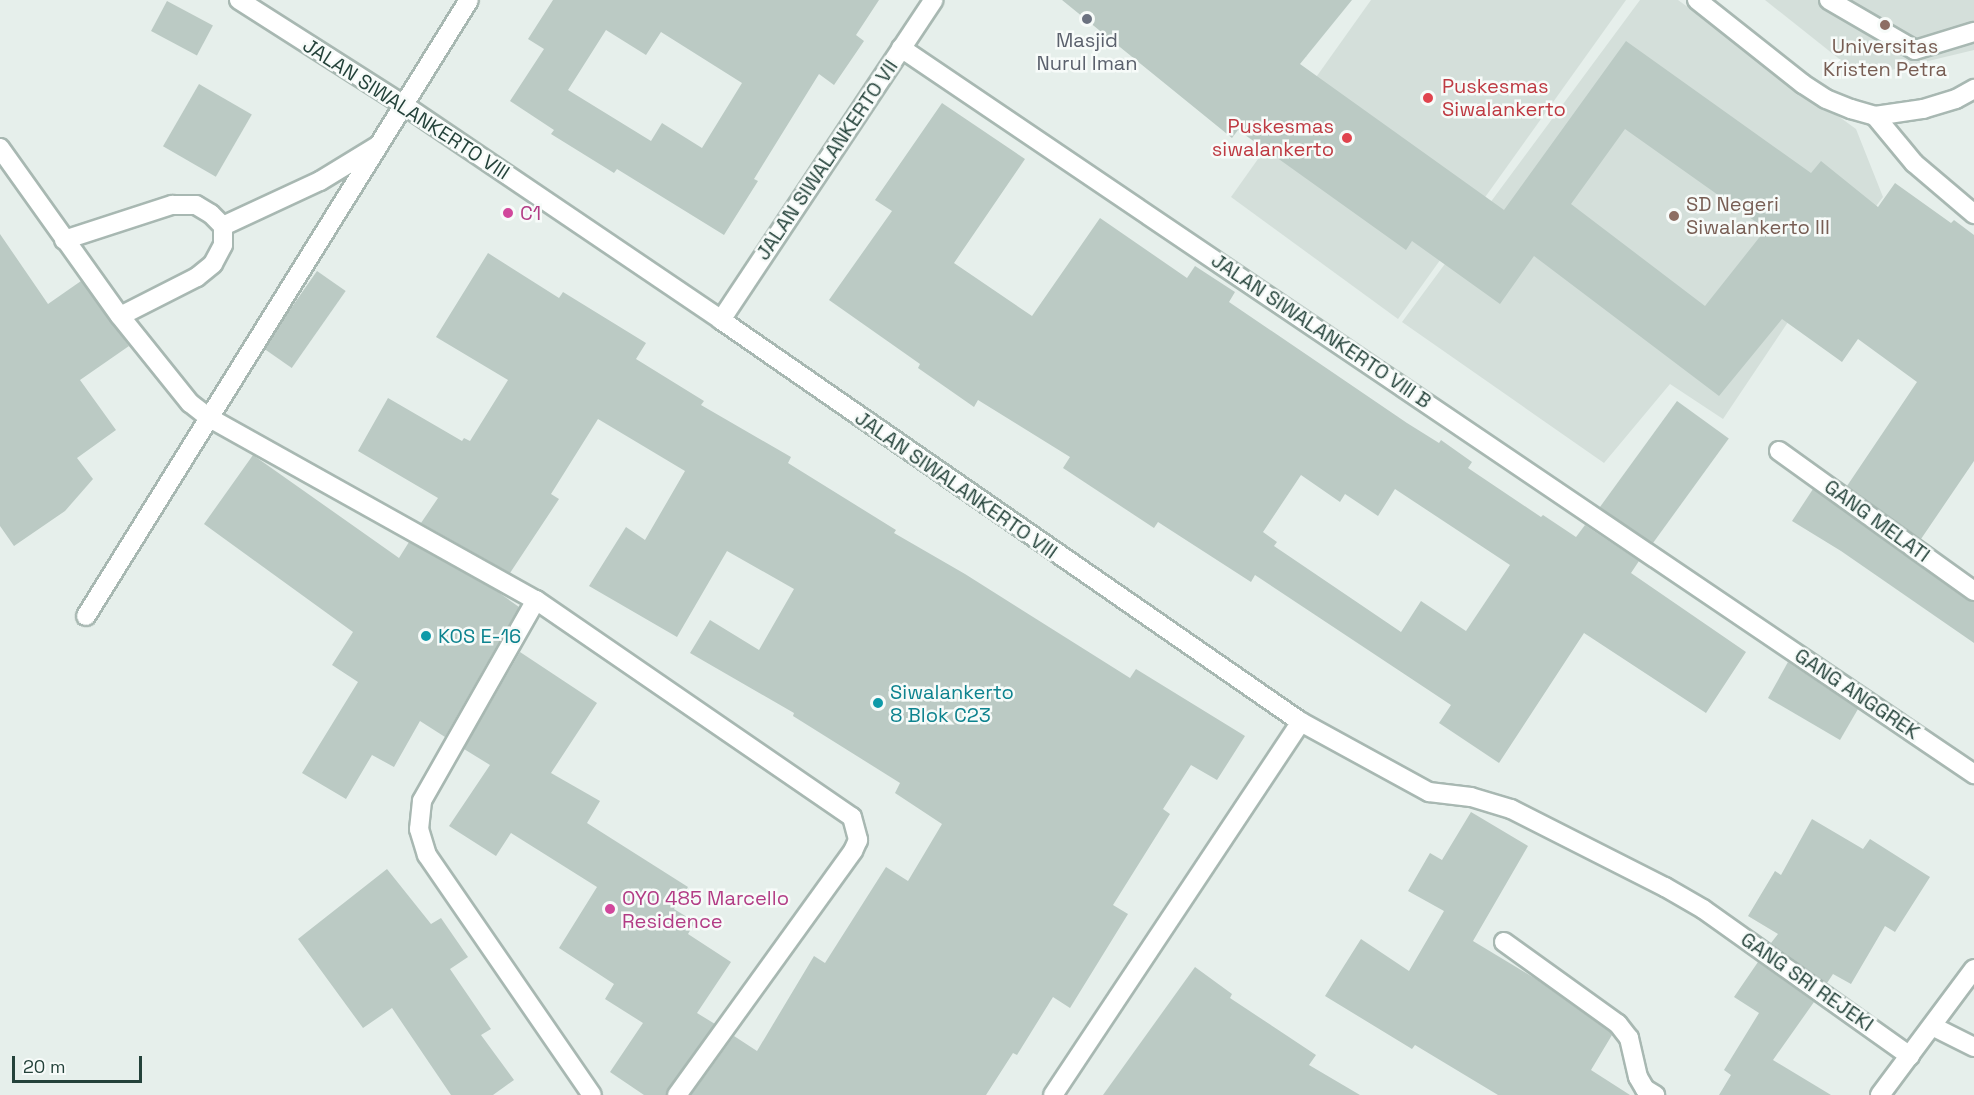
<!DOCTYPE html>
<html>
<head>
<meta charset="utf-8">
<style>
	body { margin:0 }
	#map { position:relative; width:1974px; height:1095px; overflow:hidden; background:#e6efeb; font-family:"Space Grotesk",sans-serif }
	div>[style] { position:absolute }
	.built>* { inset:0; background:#d4dfda }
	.building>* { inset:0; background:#bbcac4; transform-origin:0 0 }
	.roads { filter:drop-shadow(2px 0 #a8b8b2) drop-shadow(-2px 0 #a8b8b2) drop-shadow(0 2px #a8b8b2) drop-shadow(0 -2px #a8b8b2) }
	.service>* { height:18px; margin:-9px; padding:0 9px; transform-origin:9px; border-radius:9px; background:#fff }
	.minor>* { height:18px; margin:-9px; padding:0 9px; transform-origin:9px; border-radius:9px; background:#fff }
	.dots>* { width:16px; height:16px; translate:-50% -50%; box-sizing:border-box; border:3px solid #f7fbf9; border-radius:50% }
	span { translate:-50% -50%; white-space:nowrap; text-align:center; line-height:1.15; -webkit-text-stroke:5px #f7fbf9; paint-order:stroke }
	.worship-label { font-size:20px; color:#5b616d }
	.education-label { font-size:20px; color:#785e54 }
	.left { translate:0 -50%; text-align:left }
	.health-label { font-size:20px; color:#be3a42 }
	.right { translate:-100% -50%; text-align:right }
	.street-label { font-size:20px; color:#24423a }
	.hotel-label { font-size:20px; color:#b23c85 }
	.culture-label { font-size:20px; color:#0d838f }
	.scale { position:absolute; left:12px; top:1056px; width:130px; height:27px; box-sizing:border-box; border:3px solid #24423a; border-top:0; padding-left:8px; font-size:18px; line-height:21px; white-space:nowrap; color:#24423a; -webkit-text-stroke:4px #f7fbf9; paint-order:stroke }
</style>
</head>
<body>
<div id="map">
	<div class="built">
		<i style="clip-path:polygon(1371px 0,1626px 0,1398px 319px,1231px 197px)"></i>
		<i style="clip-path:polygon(1640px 0,1678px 0,1856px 129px,1883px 197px,1788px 322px,1723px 419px,1670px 384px,1604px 463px,1402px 322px)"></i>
		<i style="clip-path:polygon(1765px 0,1974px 0,1974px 50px,1862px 77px)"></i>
	</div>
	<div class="building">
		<i style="clip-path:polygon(evenodd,553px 0,879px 0,856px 35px,864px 41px,834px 85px,819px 74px,754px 179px,758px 181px,724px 235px,617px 169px,614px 173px,551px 134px,554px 130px,510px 101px,544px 49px,528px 39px,553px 0,606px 30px,646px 55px,661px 32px,742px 83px,702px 148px,662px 123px,651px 141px,568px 90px,606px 30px)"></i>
		<i style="clip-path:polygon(evenodd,1062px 0,1352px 0,1300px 64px,1504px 210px,1626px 41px,1811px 173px,1821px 161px,1878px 207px,1895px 183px,1951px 223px,1954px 220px,1974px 235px,1974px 461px,1921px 539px,1847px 486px,1917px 382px,1858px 339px,1842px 362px,1782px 319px,1719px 396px,1534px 256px,1500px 304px,1412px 241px,1406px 250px,1238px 130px,1232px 138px,1062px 0,1625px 129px,1766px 229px,1705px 306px,1571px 204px,1625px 129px)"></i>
		<i style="left:167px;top:1px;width:52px;height:34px;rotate:28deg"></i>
		<i style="left:199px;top:84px;width:61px;height:72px;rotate:30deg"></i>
		<i style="clip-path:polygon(evenodd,942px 103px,1025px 159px,954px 263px,1032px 316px,1100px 218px,1187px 278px,1195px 266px,1235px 292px,1229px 302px,1407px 423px,1439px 443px,1441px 440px,1472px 462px,1468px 468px,1541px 517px,1543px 515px,1576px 537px,1585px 525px,1639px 561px,1631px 573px,1746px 652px,1706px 713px,1584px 633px,1499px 763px,1439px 723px,1451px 705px,1255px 575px,1251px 582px,1158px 522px,1154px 528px,1063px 468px,1070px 457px,978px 400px,974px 407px,918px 368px,920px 364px,829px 300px,892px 211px,875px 200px,942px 103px,1301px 475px,1340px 502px,1345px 494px,1378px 516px,1395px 489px,1510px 565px,1466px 631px,1421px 601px,1401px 632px,1274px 546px,1277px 542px,1263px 532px,1301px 475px)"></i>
		<i style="clip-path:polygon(0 234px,48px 304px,81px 281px,129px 346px,80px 380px,116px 430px,77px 458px,93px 479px,65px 511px,14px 546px,0 526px)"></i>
		<i style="clip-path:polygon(488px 253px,559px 298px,563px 292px,646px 343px,636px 359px,704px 401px,701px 405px,791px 457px,788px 463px,896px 530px,894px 533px,965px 574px,1130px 678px,1136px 669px,1245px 736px,1217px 780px,1191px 765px,1163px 809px,1170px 814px,1113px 905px,1128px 914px,1070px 1008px,1053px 997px,1017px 1055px,1013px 1053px,986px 1095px,691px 1095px,734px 1036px,757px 1051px,814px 956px,825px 963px,886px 867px,908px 881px,942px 824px,895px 793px,900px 783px,793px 716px,794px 713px,690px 653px,710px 620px,759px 650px,794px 589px,727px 551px,677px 637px,589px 586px,626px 527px,645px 540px,685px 471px,598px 419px,551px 494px,559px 499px,510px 573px,421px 523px,438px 498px,358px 451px,388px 398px,462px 441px,464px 438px,470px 441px,508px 380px,436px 337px)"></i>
		<i style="left:317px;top:271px;width:35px;height:94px;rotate:35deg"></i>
		<i style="left:1677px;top:401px;width:64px;height:132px;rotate:36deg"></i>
		<i style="clip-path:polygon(253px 455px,399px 558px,409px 542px,498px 592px,519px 607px,445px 737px,420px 721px,394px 767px,372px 755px,346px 799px,302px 773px,358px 682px,332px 665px,353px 632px,204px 524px)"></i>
		<i style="clip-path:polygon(1813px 489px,1967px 600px,1974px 602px,1974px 643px,1841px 551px,1792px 521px)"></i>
		<i style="clip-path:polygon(520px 652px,597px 703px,551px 773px,600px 801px,587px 823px,688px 887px,674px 909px,695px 922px,688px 934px,731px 962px,697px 1013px,715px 1024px,666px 1095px,644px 1095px,610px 1072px,643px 1023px,605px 999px,614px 984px,559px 948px,597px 887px,511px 833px,496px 856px,449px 826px,490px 765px,464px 749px)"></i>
		<i style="clip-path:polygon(1788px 662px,1858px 709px,1840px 740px,1768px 698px)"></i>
		<i style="clip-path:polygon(1471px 812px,1528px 846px,1473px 941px,1536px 979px,1610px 1032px,1612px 1035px,1591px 1070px,1630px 1095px,1498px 1095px,1415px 1045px,1412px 1049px,1325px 996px,1361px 939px,1409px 971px,1444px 911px,1408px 891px,1430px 853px,1442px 860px)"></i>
		<i style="clip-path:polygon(1812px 819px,1863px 849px,1870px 839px,1930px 877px,1895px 932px,1885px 926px,1851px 984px,1833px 974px,1827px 983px,1771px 943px,1778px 934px,1748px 916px,1775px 871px,1781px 875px)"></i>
		<i style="clip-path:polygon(387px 869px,431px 924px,441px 918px,468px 957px,450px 969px,491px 1029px,481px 1035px,514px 1080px,493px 1095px,451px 1095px,392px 1008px,363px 1028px,298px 939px)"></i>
		<i style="clip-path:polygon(1758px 962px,1814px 1002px,1773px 1060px,1831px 1095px,1719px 1095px,1731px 1075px,1724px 1070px,1759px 1013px,1734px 997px)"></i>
		<i style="clip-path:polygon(1195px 967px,1232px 994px,1230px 998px,1316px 1055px,1309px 1065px,1360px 1095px,1103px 1095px)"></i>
	</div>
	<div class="roads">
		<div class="service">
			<i style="left:1829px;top:0;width:99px;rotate:30.2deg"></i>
			<i style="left:1915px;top:50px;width:62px;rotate:-17deg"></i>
			<i style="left:223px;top:226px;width:107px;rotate:-24.9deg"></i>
			<i style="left:320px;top:181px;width:69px;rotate:-31.4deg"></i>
			<i style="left:64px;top:240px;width:114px;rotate:-18deg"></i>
			<i style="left:172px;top:205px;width:24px"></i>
			<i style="left:196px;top:205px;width:17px;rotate:31deg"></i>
			<i style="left:211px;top:214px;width:17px;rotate:45deg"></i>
			<i style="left:223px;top:226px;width:19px;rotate:90deg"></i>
			<i style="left:223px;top:245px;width:21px;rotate:118deg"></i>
			<i style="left:213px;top:264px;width:21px;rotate:141deg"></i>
			<i style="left:197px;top:277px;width:86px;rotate:153.1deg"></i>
		</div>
		<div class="minor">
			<i style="left:239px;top:0;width:196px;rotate:32.5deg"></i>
			<i style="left:404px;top:105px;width:383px;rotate:34.1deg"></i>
			<i style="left:721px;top:320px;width:706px;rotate:34.73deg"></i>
			<i style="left:1301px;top:722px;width:146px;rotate:28.7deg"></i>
			<i style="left:1429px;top:792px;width:42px;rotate:6.8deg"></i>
			<i style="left:1471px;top:797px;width:42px;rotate:16.7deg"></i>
			<i style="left:1511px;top:809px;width:173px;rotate:26.9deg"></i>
			<i style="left:1665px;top:887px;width:44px;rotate:30.1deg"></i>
			<i style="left:1703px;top:909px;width:254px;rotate:35.4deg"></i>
			<i style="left:1697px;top:0;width:135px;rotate:38.4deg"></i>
			<i style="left:1803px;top:84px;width:27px;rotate:33deg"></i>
			<i style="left:1826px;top:99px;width:27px;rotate:22deg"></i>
			<i style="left:1851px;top:109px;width:25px;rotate:16deg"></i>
			<i style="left:1875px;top:116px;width:49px;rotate:-8.3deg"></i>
			<i style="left:1923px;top:109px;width:34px;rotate:-17deg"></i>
			<i style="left:1956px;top:99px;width:21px;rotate:-29deg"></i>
			<i style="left:901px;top:48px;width:1296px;rotate:34.08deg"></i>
			<i style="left:1875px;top:116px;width:61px;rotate:50.3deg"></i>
			<i style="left:1914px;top:163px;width:79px;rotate:40.4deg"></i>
			<i style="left:0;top:148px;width:206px;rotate:54.5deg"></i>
			<i style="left:120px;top:316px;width:112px;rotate:51.2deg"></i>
			<i style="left:190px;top:403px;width:23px;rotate:38deg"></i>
			<i style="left:208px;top:417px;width:376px;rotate:29.2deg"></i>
			<i style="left:536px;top:600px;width:383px;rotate:34.5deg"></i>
			<i style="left:852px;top:817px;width:24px;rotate:75deg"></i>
			<i style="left:858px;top:840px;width:12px;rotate:114deg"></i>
			<i style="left:853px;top:851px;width:301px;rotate:125.8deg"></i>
			<i style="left:721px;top:320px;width:384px;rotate:-56.4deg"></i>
			<i style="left:1779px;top:451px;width:240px;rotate:35.7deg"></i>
			<i style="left:536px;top:600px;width:231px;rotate:119.6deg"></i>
			<i style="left:422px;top:801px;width:28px;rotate:96deg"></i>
			<i style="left:419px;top:829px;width:27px;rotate:73deg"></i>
			<i style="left:427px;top:855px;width:291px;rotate:55.5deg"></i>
			<i style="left:86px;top:616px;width:725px;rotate:-58.13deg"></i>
			<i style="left:1504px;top:942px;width:140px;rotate:35.7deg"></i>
			<i style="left:1618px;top:1024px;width:18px;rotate:52deg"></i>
			<i style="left:1629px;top:1038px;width:40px;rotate:77deg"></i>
			<i style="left:1638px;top:1077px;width:14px;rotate:60deg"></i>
			<i style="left:1645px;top:1089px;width:12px;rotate:31deg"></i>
			<i style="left:1932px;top:1026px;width:47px;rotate:26.6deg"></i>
			<i style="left:1053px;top:1095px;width:448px;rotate:-56.4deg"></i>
			<i style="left:1880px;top:1095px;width:157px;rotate:-53.3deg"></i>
		</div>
	</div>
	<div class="dots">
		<i style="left:1087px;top:19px;background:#6b7280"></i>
		<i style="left:1885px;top:25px;background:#8d6e63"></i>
		<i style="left:1428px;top:98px;background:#e0444e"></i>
		<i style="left:1347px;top:138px;background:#e0444e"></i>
		<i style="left:508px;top:213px;background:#d1479c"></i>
		<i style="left:1674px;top:216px;background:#8d6e63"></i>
		<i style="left:426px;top:636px;background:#0f9aa8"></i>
		<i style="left:878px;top:703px;background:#0f9aa8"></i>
		<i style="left:610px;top:909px;background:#d1479c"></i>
	</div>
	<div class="worship-label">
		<span style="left:1087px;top:52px">Masjid<br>Nurul Iman</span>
	</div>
	<div class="education-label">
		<span style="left:1885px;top:58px">Universitas<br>Kristen Petra</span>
		<span class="left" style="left:1686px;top:216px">SD Negeri<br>Siwalankerto III</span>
	</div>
	<div class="health-label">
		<span class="left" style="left:1442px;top:98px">Puskesmas<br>Siwalankerto</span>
		<span class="right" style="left:1334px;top:138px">Puskesmas<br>siwalankerto</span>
	</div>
	<div class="street-label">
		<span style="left:406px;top:109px;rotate:33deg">JALAN SIWALANKERTO VIII</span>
		<span style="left:827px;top:160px;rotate:-56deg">JALAN SIWALANKERTO VII</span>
		<span style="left:1321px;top:331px;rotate:34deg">JALAN SIWALANKERTO VIII B</span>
		<span style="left:956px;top:485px;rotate:35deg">JALAN SIWALANKERTO VIII</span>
		<span style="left:1877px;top:521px;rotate:36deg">GANG MELATI</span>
		<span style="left:1857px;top:694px;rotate:34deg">GANG ANGGREK</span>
		<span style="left:1807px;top:982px;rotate:35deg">GANG SRI REJEKI</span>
	</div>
	<div class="hotel-label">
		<span class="left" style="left:520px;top:213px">C1</span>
		<span class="left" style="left:622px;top:910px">OYO 485 Marcello<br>Residence</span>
	</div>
	<div class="culture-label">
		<span class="left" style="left:438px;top:636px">KOS E-16</span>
		<span class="left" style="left:890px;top:704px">Siwalankerto<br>8 Blok C23</span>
	</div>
	<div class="scale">20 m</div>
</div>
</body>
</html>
